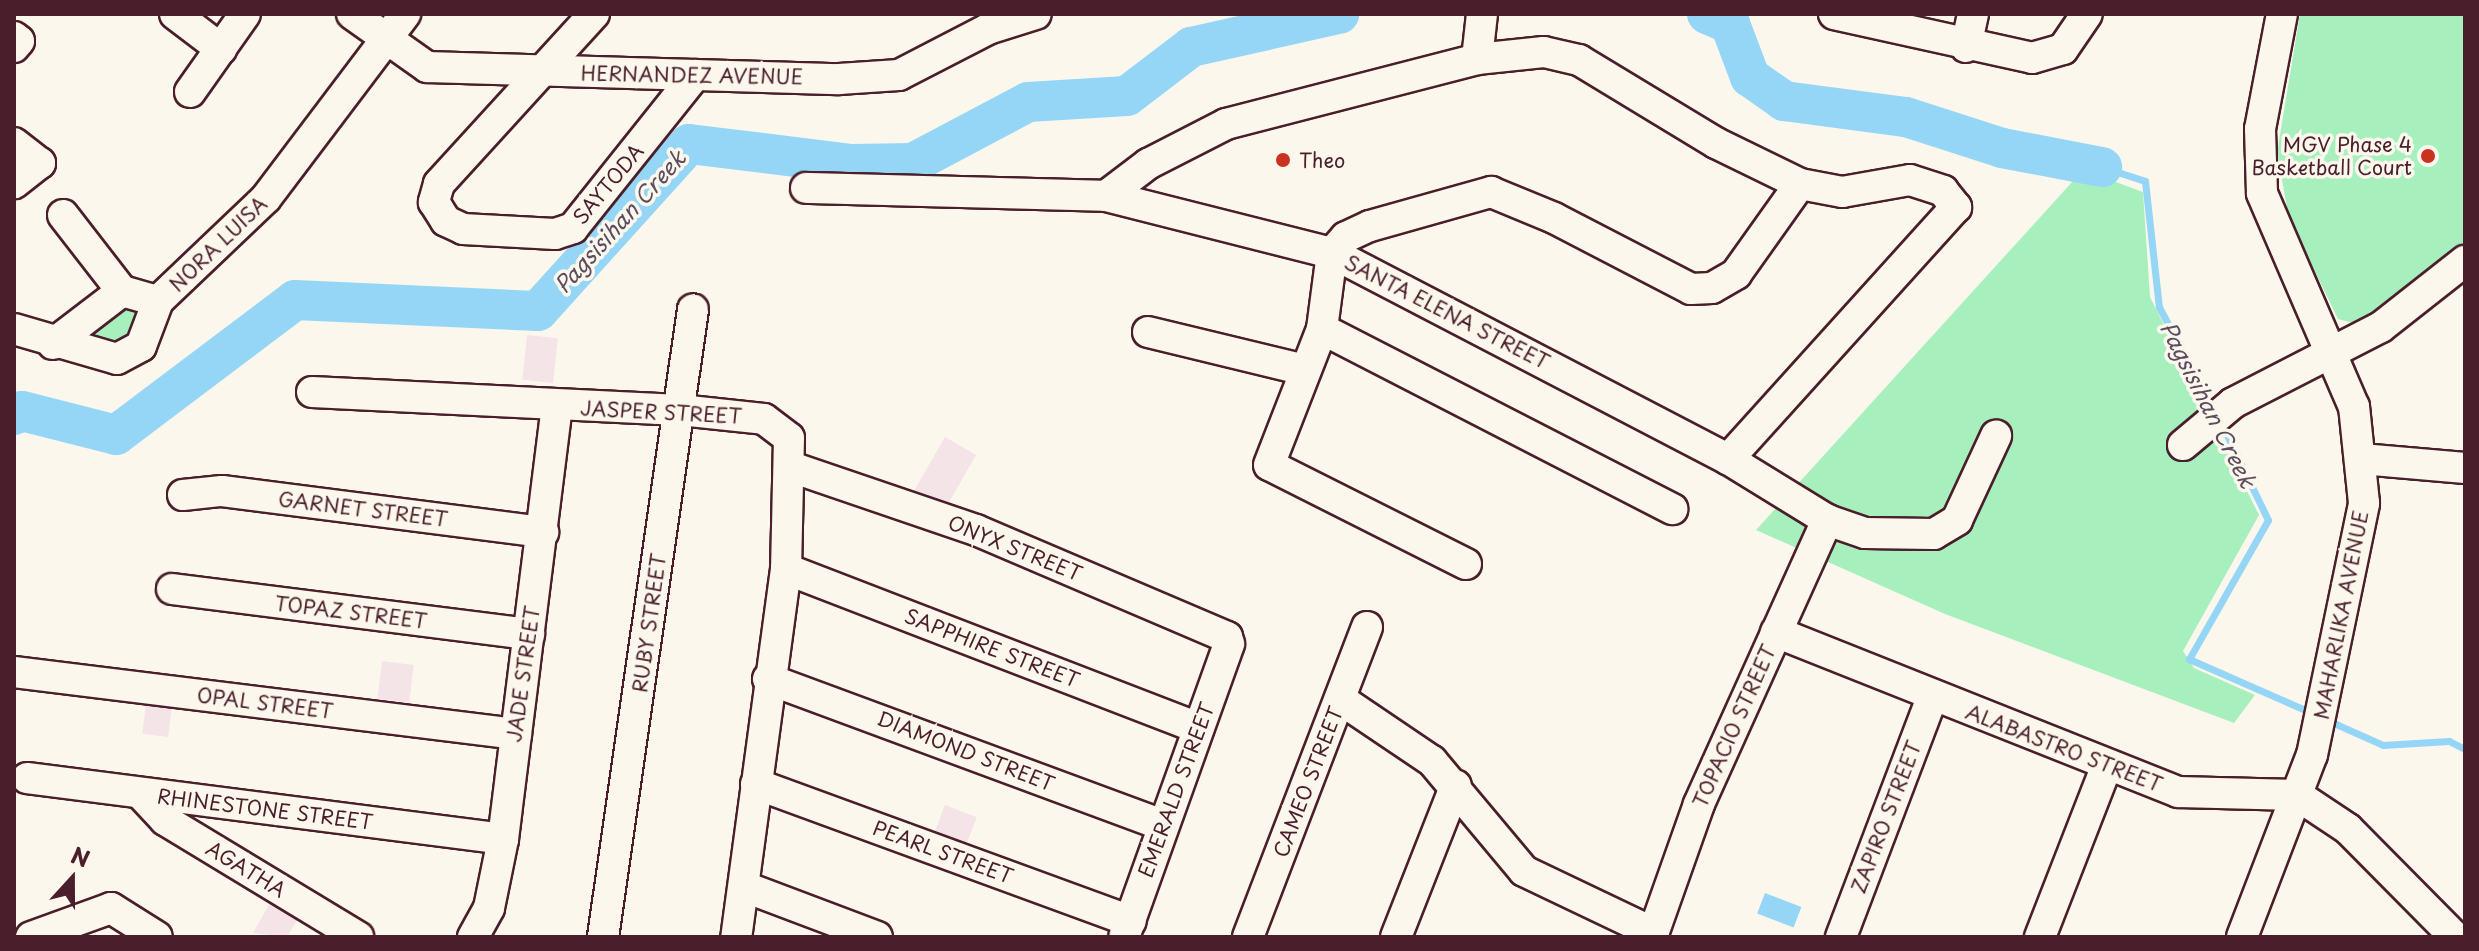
<!DOCTYPE html>
<html>
<head>
<meta charset="utf-8">
<style>
	body { margin:0 }
	#map { position:relative; width:2479px; height:951px; overflow:hidden; background:#fbf7ec; font-family:"Playpen Sans",sans-serif }
	div>[style] { position:absolute }
	.built>* { inset:0; background:#f4e4e7; transform-origin:0 0 }
	.green>* { inset:0; background:#a7f0be }
	.water>* { inset:0; background:#95d6f7; transform-origin:0 0 }
	.stream>* { height:7px; margin:-3.5px; padding:0 3.5px; transform-origin:3.5px; border-radius:3.5px; background:#95d6f7 }
	.river>* { height:40px; margin:-20px; padding:0 20px; transform-origin:20px; border-radius:20px; background:#95d6f7 }
	.roads { filter:drop-shadow(2px 0 #4a1f2b) drop-shadow(-2px 0 #4a1f2b) drop-shadow(0 2px #4a1f2b) drop-shadow(0 -2px #4a1f2b) }
	.minor>* { height:30px; margin:-15px; padding:0 15px; transform-origin:15px; border-radius:15px; background:#fbf7ec }
	.dots>* { width:22px; height:22px; translate:-50% -50%; box-sizing:border-box; border:4px solid #fbf7ec; border-radius:50% }
	span { translate:-50% -50%; white-space:nowrap; text-align:center; line-height:1.15; -webkit-text-stroke:7px #fbf7ec; paint-order:stroke }
	.street-label { font-size:20px; color:#4a1f2b }
	.poi-label { font-size:20px; color:#4a1f2b }
	.right { translate:-100% -50%; text-align:right }
	.left { translate:0 -50%; text-align:left }
	.water-label { font-size:22px; color:#5d4d5e; font-style:italic }
	.frame { position:absolute; inset:0; border:16px solid #4a1f2b; pointer-events:none }
	.north { position:absolute; left:32px; top:839px; width:80px; height:80px; -webkit-text-stroke:6px #fbf7ec; paint-order:stroke; rotate:21deg; font-size:22px; font-weight:700; line-height:32px; text-align:center; color:#4a1f2b }
	.north::after { content:''; display:block; margin:auto; width:28px; height:36px; background:#4a1f2b; clip-path:polygon(50% 0,100% 100%,50% 72%,0 100%) }
</style>
</head>
<body>
<div id="map">
	<div class="built">
		<i style="left:527px;top:335px;width:31px;height:45px;rotate:6deg"></i>
		<i style="left:945px;top:437px;width:36px;height:68px;rotate:30deg"></i>
		<i style="left:382px;top:661px;width:32px;height:38px;rotate:7deg"></i>
		<i style="left:146px;top:704px;width:26px;height:30px;rotate:7deg"></i>
		<i style="left:945px;top:805px;width:34px;height:32px;rotate:21deg"></i>
		<i style="clip-path:polygon(271px 901px,299px 917px,287px 937px,253px 933px)"></i>
	</div>
	<div class="green">
		<i style="clip-path:polygon(2300px 14px,2465px 14px,2465px 244px,2357px 324px,2338px 319px,2289px 218px,2277px 153px)"></i>
		<i style="clip-path:polygon(2083px 170px,2143px 192px,2150px 297px,2259px 515px,2183px 651px,2194px 668px,2255px 695px,2234px 723px,1945px 614px,1756px 530px)"></i>
		<i style="clip-path:polygon(118px 303px,139px 306px,149px 323px,110px 350px,75px 332px)"></i>
	</div>
	<div class="water">
		<i style="left:1765px;top:893px;width:39px;height:22px;rotate:21deg"></i>
	</div>
	<div class="stream">
		<i style="left:2102px;top:167px;width:45px;rotate:18deg"></i>
		<i style="left:2145px;top:181px;width:127px;rotate:83.7deg"></i>
		<i style="left:2159px;top:307px;width:118px;rotate:62.1deg"></i>
		<i style="left:2220px;top:421px;width:110px;rotate:64.1deg"></i>
		<i style="left:2268px;top:520px;width:160px;rotate:119.6deg"></i>
		<i style="left:2189px;top:659px;width:134px;rotate:23.7deg"></i>
		<i style="left:2327px;top:720px;width:61px;rotate:24.1deg"></i>
		<i style="left:2383px;top:745px;width:66px;rotate:-3.5deg"></i>
		<i style="left:2449px;top:741px;width:18px;rotate:27deg"></i>
	</div>
	<div class="river">
		<i style="left:1707px;top:14px;width:25px;rotate:23deg"></i>
		<i style="left:1730px;top:24px;width:57px;rotate:69.3deg"></i>
		<i style="left:1750px;top:77px;width:42px;rotate:35.2deg"></i>
		<i style="left:1784px;top:101px;width:123px;rotate:7.5deg"></i>
		<i style="left:1906px;top:117px;width:101px;rotate:17.9deg"></i>
		<i style="left:2002px;top:148px;width:102px;rotate:10.8deg"></i>
		<i style="left:14px;top:415px;width:9px;rotate:-27deg"></i>
		<i style="left:22px;top:411px;width:97px;rotate:14.3deg"></i>
		<i style="left:116px;top:435px;width:224px;rotate:-37deg"></i>
		<i style="left:295px;top:300px;width:243px;rotate:2.6deg"></i>
		<i style="left:538px;top:311px;width:225px;rotate:-47.9deg"></i>
		<i style="left:689px;top:144px;width:164px;rotate:7deg"></i>
		<i style="left:852px;top:164px;width:61px;rotate:-0.9deg"></i>
		<i style="left:913px;top:163px;width:130px;rotate:-27.9deg"></i>
		<i style="left:1028px;top:102px;width:99px;rotate:-3.5deg"></i>
		<i style="left:1127px;top:96px;width:81px;rotate:-37.4deg"></i>
		<i style="left:1191px;top:47px;width:152px;rotate:-12.6deg"></i>
	</div>
	<div class="roads">
		<div class="minor">
			<i style="left:175px;top:14px;width:58px;rotate:37.3deg"></i>
			<i style="left:352px;top:14px;width:92px;rotate:35.2deg"></i>
			<i style="left:427px;top:67px;width:412px;rotate:1.7deg"></i>
			<i style="left:839px;top:79px;width:60px;rotate:-3.8deg"></i>
			<i style="left:899px;top:75px;width:100px;rotate:-27.3deg"></i>
			<i style="left:988px;top:29px;width:50px;rotate:-17.4deg"></i>
			<i style="left:594px;top:14px;width:230px;rotate:132.4deg"></i>
			<i style="left:439px;top:184px;width:19px;rotate:106deg"></i>
			<i style="left:434px;top:202px;width:22px;rotate:58deg"></i>
			<i style="left:446px;top:221px;width:19px;rotate:25deg"></i>
			<i style="left:463px;top:229px;width:92px;rotate:3.1deg"></i>
			<i style="left:555px;top:234px;width:19px;rotate:-18deg"></i>
			<i style="left:573px;top:228px;width:196px;rotate:-51.4deg"></i>
			<i style="left:1834px;top:14px;width:203px;rotate:12.5deg"></i>
			<i style="left:2032px;top:58px;width:32px;rotate:-16deg"></i>
			<i style="left:2063px;top:49px;width:42px;rotate:-55.6deg"></i>
			<i style="left:14px;top:37px;width:6px;rotate:39deg"></i>
			<i style="left:19px;top:41px;width:8px;rotate:130deg"></i>
			<i style="left:1966px;top:47px;width:34px;rotate:-78deg"></i>
			<i style="left:1477px;top:59px;width:45px;rotate:-83.7deg"></i>
			<i style="left:190px;top:92px;width:95px;rotate:-54.8deg"></i>
			<i style="left:14px;top:143px;width:33px;rotate:38deg"></i>
			<i style="left:40px;top:163px;width:33px;rotate:142deg"></i>
			<i style="left:806px;top:188px;width:300px;rotate:1.5deg"></i>
			<i style="left:1106px;top:196px;width:233px;rotate:14.2deg"></i>
			<i style="left:1332px;top:253px;width:446px;rotate:27.5deg"></i>
			<i style="left:1728px;top:459px;width:116px;rotate:31.6deg"></i>
			<i style="left:1827px;top:520px;width:40px;rotate:18.9deg"></i>
			<i style="left:1865px;top:533px;width:69px;rotate:0.8deg"></i>
			<i style="left:1934px;top:534px;width:27px;rotate:-31deg"></i>
			<i style="left:1957px;top:520px;width:93px;rotate:-65.1deg"></i>
			<i style="left:1106px;top:196px;width:53px;rotate:-37.3deg"></i>
			<i style="left:1148px;top:164px;width:88px;rotate:-27.1deg"></i>
			<i style="left:1226px;top:124px;width:259px;rotate:-14.5deg"></i>
			<i style="left:1477px;top:59px;width:67px;rotate:-6deg"></i>
			<i style="left:1544px;top:52px;width:36px;rotate:13deg"></i>
			<i style="left:1579px;top:60px;width:160px;rotate:31.2deg"></i>
			<i style="left:1716px;top:143px;width:93px;rotate:26deg"></i>
			<i style="left:1800px;top:184px;width:43px;rotate:10.8deg"></i>
			<i style="left:1842px;top:192px;width:69px;rotate:-10deg"></i>
			<i style="left:1910px;top:180px;width:35px;rotate:18deg"></i>
			<i style="left:1943px;top:191px;width:21px;rotate:51deg"></i>
			<i style="left:1956px;top:207px;width:340px;rotate:132.1deg"></i>
			<i style="left:63px;top:215px;width:96px;rotate:52.2deg"></i>
			<i style="left:122px;top:291px;width:37px;rotate:16deg"></i>
			<i style="left:14px;top:329px;width:107px;rotate:16.2deg"></i>
			<i style="left:117px;top:359px;width:27px;rotate:-28deg"></i>
			<i style="left:141px;top:346px;width:48px;rotate:-69.3deg"></i>
			<i style="left:158px;top:301px;width:149px;rotate:-43.6deg"></i>
			<i style="left:266px;top:198px;width:231px;rotate:-52.9deg"></i>
			<i style="left:1322px;top:329px;width:394px;rotate:27.2deg"></i>
			<i style="left:1148px;top:332px;width:162px;rotate:13.6deg"></i>
			<i style="left:53px;top:344px;width:87px;rotate:-37.5deg"></i>
			<i style="left:312px;top:392px;width:368px;rotate:2.8deg"></i>
			<i style="left:680px;top:410px;width:84px;rotate:6.1deg"></i>
			<i style="left:764px;top:419px;width:31px;rotate:37deg"></i>
			<i style="left:789px;top:438px;width:131px;rotate:91.3deg"></i>
			<i style="left:786px;top:569px;width:371px;rotate:97.7deg"></i>
			<i style="left:2183px;top:445px;width:65px;rotate:-40deg"></i>
			<i style="left:2233px;top:403px;width:166px;rotate:-27.2deg"></i>
			<i style="left:2381px;top:327px;width:107px;rotate:-38.2deg"></i>
			<i style="left:2362px;top:459px;width:103px;rotate:5deg"></i>
			<i style="left:791px;top:467px;width:195px;rotate:18.8deg"></i>
			<i style="left:976px;top:530px;width:273px;rotate:23.1deg"></i>
			<i style="left:1227px;top:637px;width:7px;rotate:74deg"></i>
			<i style="left:1229px;top:644px;width:311px;rotate:109.7deg"></i>
			<i style="left:183px;top:495px;width:39px;rotate:-6deg"></i>
			<i style="left:222px;top:491px;width:324px;rotate:7.3deg"></i>
			<i style="left:1466px;top:564px;width:220px;rotate:-153.3deg"></i>
			<i style="left:1269px;top:465px;width:146px;rotate:-68.7deg"></i>
			<i style="left:1322px;top:329px;width:77px;rotate:-82.5deg"></i>
			<i style="left:1332px;top:253px;width:21px;rotate:-49deg"></i>
			<i style="left:1346px;top:237px;width:26px;rotate:-25deg"></i>
			<i style="left:1370px;top:226px;width:126px;rotate:-15.7deg"></i>
			<i style="left:1491px;top:192px;width:68px;rotate:22.4deg"></i>
			<i style="left:1554px;top:218px;width:154px;rotate:27.4deg"></i>
			<i style="left:1691px;top:289px;width:21px;rotate:-3deg"></i>
			<i style="left:1712px;top:288px;width:28px;rotate:-30deg"></i>
			<i style="left:1736px;top:274px;width:110px;rotate:-54.6deg"></i>
			<i style="left:786px;top:569px;width:442px;rotate:21.1deg"></i>
			<i style="left:172px;top:589px;width:360px;rotate:7.2deg"></i>
			<i style="left:1776px;top:632px;width:433px;rotate:21.7deg"></i>
			<i style="left:2178px;top:792px;width:119px;rotate:1.4deg"></i>
			<i style="left:2297px;top:795px;width:61px;rotate:33.7deg"></i>
			<i style="left:2348px;top:829px;width:152px;rotate:45.3deg"></i>
			<i style="left:14px;top:672px;width:506px;rotate:7.04deg"></i>
			<i style="left:768px;top:679px;width:421px;rotate:20.3deg"></i>
			<i style="left:1340px;top:699px;width:111px;rotate:34deg"></i>
			<i style="left:1432px;top:761px;width:143px;rotate:50.1deg"></i>
			<i style="left:1524px;top:871px;width:144px;rotate:25.5deg"></i>
			<i style="left:27px;top:778px;width:480px;rotate:7.3deg"></i>
			<i style="left:756px;top:784px;width:399px;rotate:20.1deg"></i>
			<i style="left:140px;top:793px;width:37px;rotate:47deg"></i>
			<i style="left:165px;top:820px;width:226px;rotate:31.2deg"></i>
			<i style="left:745px;top:887px;width:141px;rotate:20.7deg"></i>
			<i style="left:31px;top:937px;width:85px;rotate:-19.9deg"></i>
			<i style="left:111px;top:908px;width:54px;rotate:32.2deg"></i>
			<i style="left:473px;top:937px;width:33px;rotate:-61deg"></i>
			<i style="left:489px;top:908px;width:70px;rotate:-78.5deg"></i>
			<i style="left:503px;top:839px;width:435px;rotate:-82.9deg"></i>
			<i style="left:603px;top:937px;width:634px;rotate:-81.84deg"></i>
			<i style="left:1248px;top:937px;width:332px;rotate:-69deg"></i>
			<i style="left:1396px;top:937px;width:163px;rotate:-68.5deg"></i>
			<i style="left:1652px;top:937px;width:141px;rotate:-70.5deg"></i>
			<i style="left:1699px;top:804px;width:312px;rotate:-65.7deg"></i>
			<i style="left:1841px;top:937px;width:257px;rotate:-69.2deg"></i>
			<i style="left:2040px;top:937px;width:185px;rotate:-68.7deg"></i>
			<i style="left:2242px;top:937px;width:195px;rotate:-69deg"></i>
			<i style="left:2312px;top:755px;width:257px;rotate:-78.3deg"></i>
			<i style="left:2364px;top:503px;width:97px;rotate:-95.9deg"></i>
			<i style="left:2354px;top:407px;width:233px;rotate:-113.3deg"></i>
			<i style="left:2262px;top:193px;width:64px;rotate:-91.8deg"></i>
			<i style="left:2260px;top:129px;width:117px;rotate:-79.2deg"></i>
		</div>
	</div>
	<div class="dots">
		<i style="left:2428px;top:156px;background:#c8321e"></i>
		<i style="left:1283px;top:160px;background:#c8321e"></i>
	</div>
	<div class="street-label">
		<span style="left:692px;top:75px;rotate:1deg">HERNANDEZ AVENUE</span>
		<span style="left:608px;top:184px;rotate:-50deg">SAYTODA</span>
		<span style="left:218px;top:244px;rotate:-44deg">NORA LUISA</span>
		<span style="left:1447px;top:312px;rotate:27deg">SANTA ELENA STREET</span>
		<span style="left:661px;top:412px;rotate:3deg">JASPER STREET</span>
		<span style="left:363px;top:509px;rotate:7deg">GARNET STREET</span>
		<span style="left:1015px;top:548px;rotate:22deg">ONYX STREET</span>
		<span style="left:351px;top:612px;rotate:7deg">TOPAZ STREET</span>
		<span style="left:2341px;top:615px;rotate:-79deg">MAHARLIKA AVENUE</span>
		<span style="left:649px;top:623px;rotate:-82deg">RUBY STREET</span>
		<span style="left:992px;top:648px;rotate:21deg">SAPPHIRE STREET</span>
		<span style="left:523px;top:674px;rotate:-82deg">JADE STREET</span>
		<span style="left:265px;top:703px;rotate:7deg">OPAL STREET</span>
		<span style="left:1734px;top:726px;rotate:-66deg">TOPACIO STREET</span>
		<span style="left:2064px;top:748px;rotate:21deg">ALABASTRO STREET</span>
		<span style="left:966px;top:751px;rotate:21deg">DIAMOND STREET</span>
		<span style="left:1308px;top:782px;rotate:-69deg">CAMEO STREET</span>
		<span style="left:1176px;top:790px;rotate:-70deg">EMERALD STREET</span>
		<span style="left:265px;top:809px;rotate:7deg">RHINESTONE STREET</span>
		<span style="left:1886px;top:817px;rotate:-69deg">ZAPIRO STREET</span>
		<span style="left:943px;top:852px;rotate:20deg">PEARL STREET</span>
		<span style="left:246px;top:869px;rotate:31deg">AGATHA</span>
	</div>
	<div class="poi-label">
		<span class="right" style="left:2412px;top:156px">MGV Phase 4<br>Basketball Court</span>
		<span class="left" style="left:1299px;top:160px">Theo</span>
	</div>
	<div class="water-label">
		<span style="left:619px;top:221px;rotate:-48deg">Pagsisihan Creek</span>
		<span style="left:2209px;top:404px;rotate:63deg">Pagsisihan Creek</span>
	</div>
	<div class="frame"></div>
	<div class="north">N</div>
</div>
</body>
</html>
